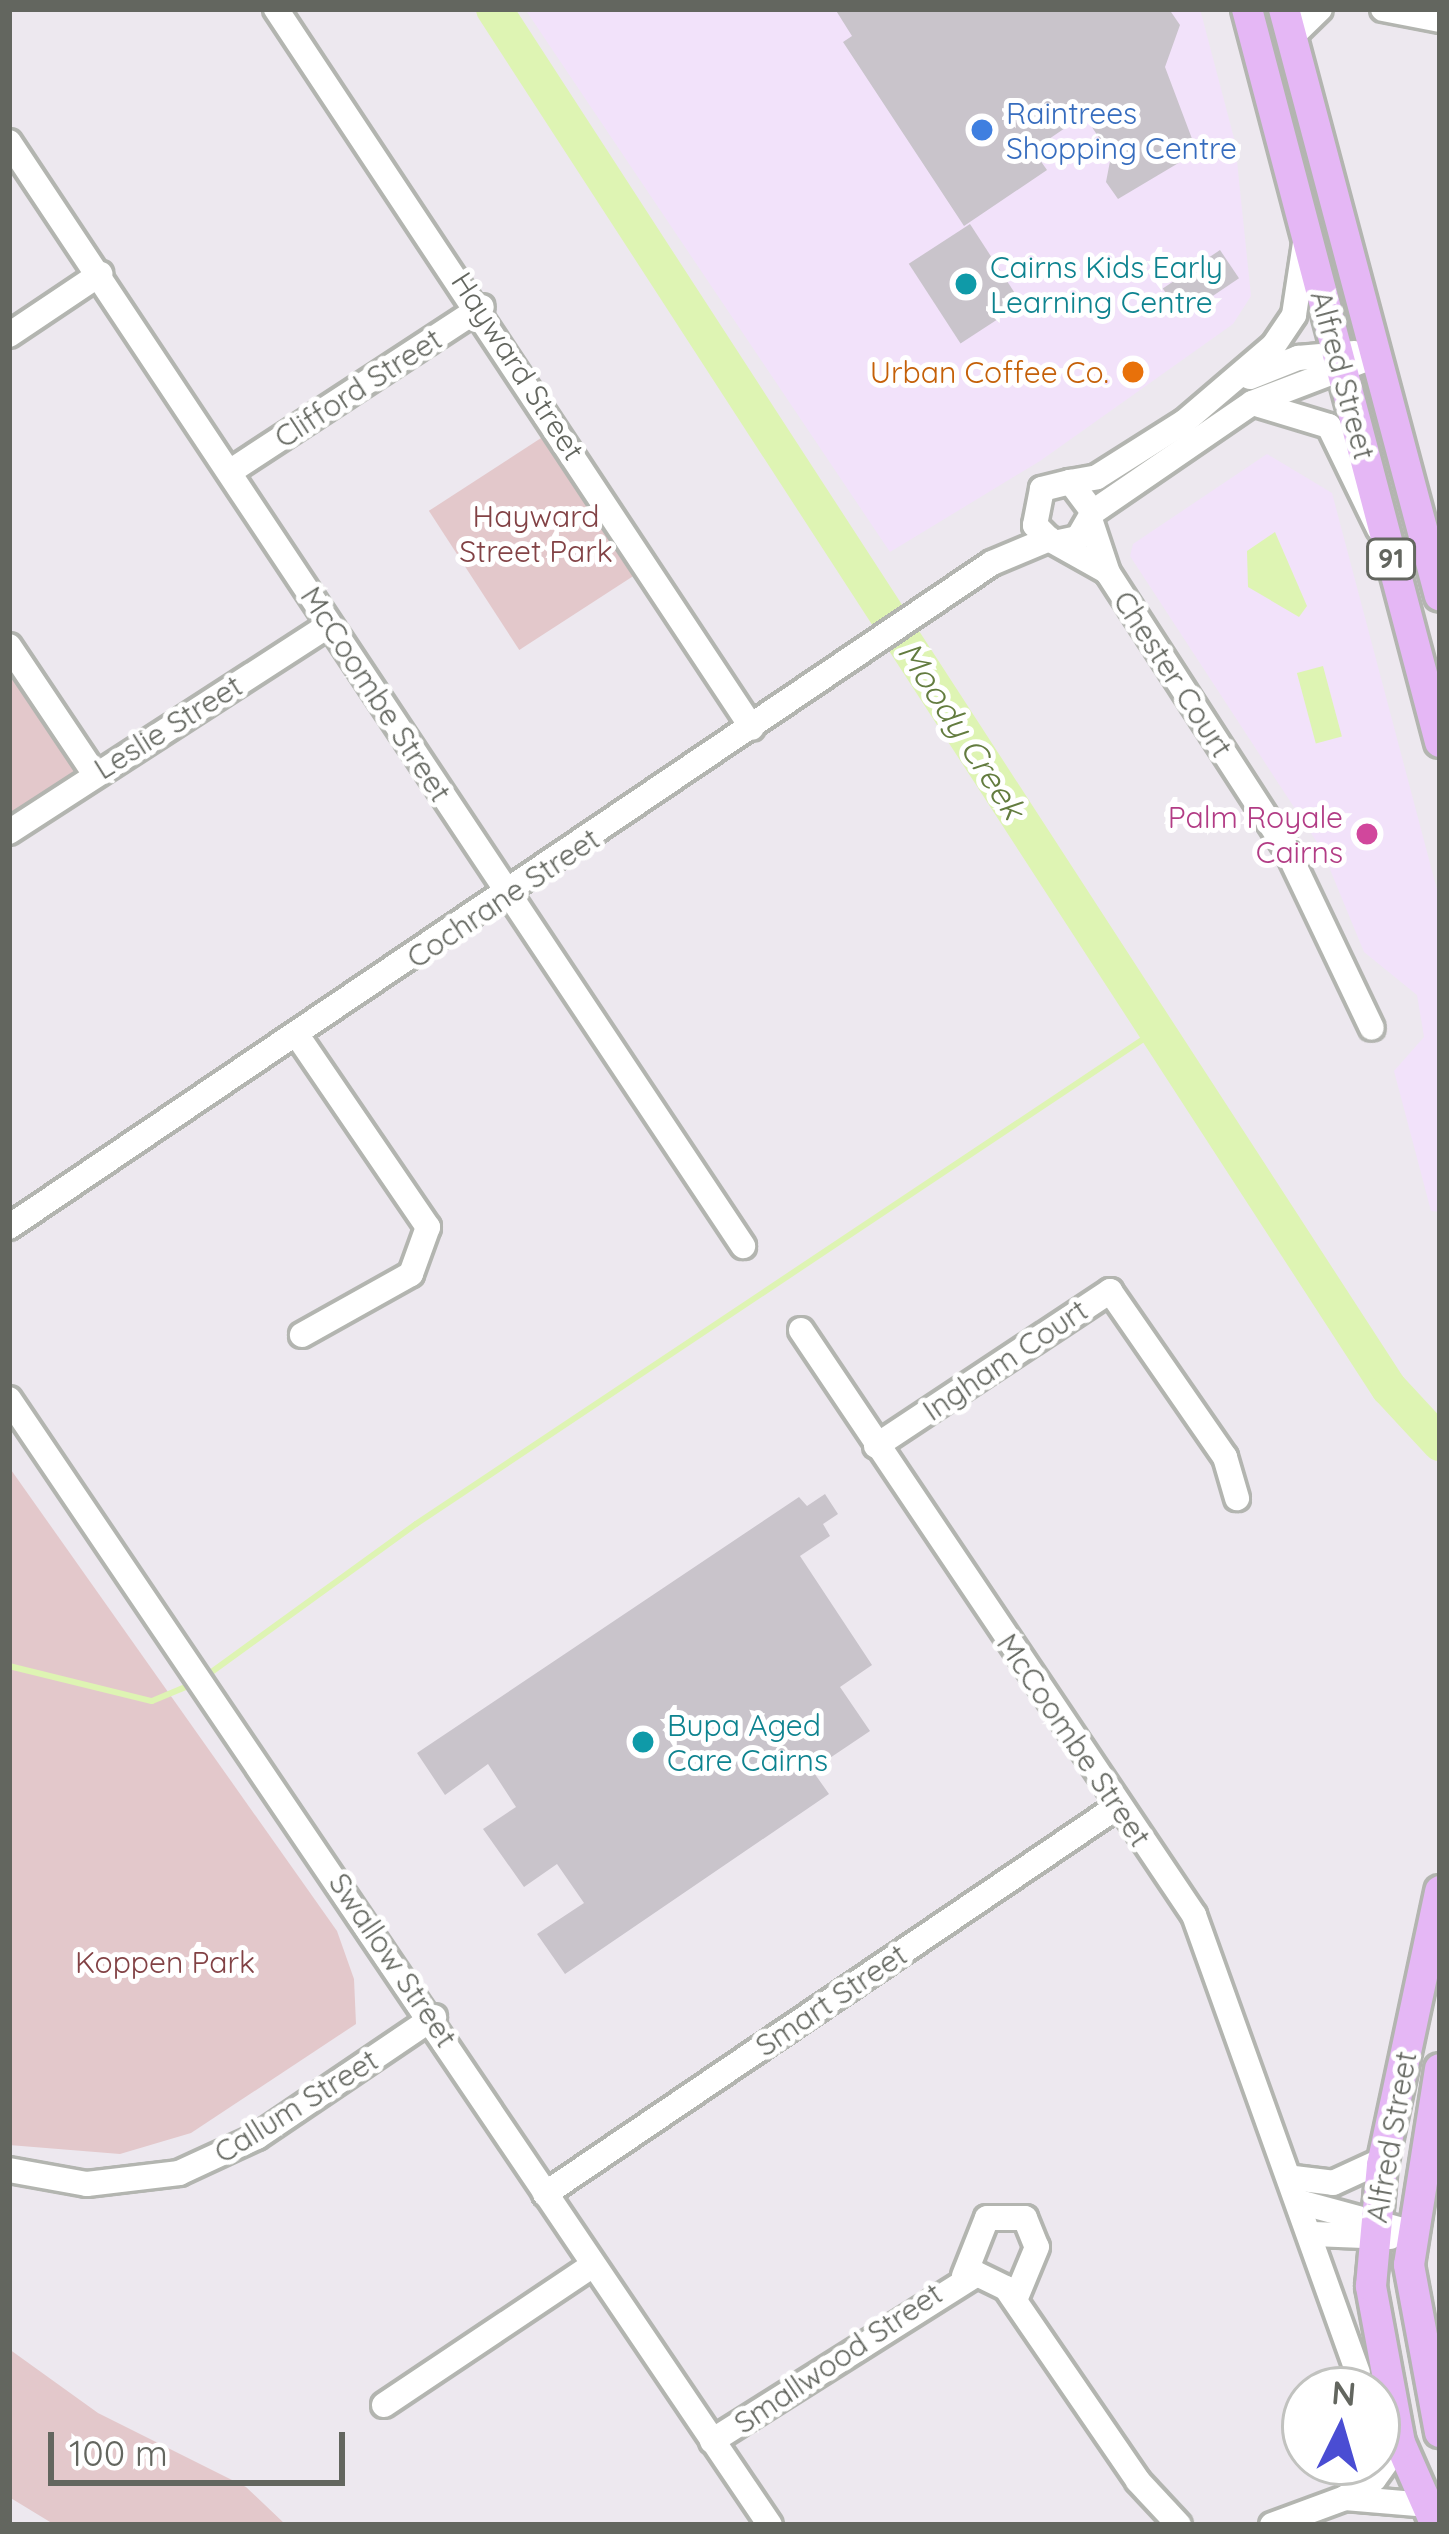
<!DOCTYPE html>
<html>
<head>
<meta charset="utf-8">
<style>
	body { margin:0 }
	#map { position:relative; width:1449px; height:2534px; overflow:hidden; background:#ede8ef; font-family:Quicksand,sans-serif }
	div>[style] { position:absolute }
	.commercial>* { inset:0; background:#f2e2fa }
	.green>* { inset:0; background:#e3c8cb; transform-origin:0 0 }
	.water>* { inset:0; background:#def4b3; transform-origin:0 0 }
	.stream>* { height:6px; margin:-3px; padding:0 3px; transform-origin:3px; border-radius:3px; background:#def4b3 }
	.river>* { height:36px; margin:-18px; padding:0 18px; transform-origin:18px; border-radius:18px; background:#def4b3 }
	.building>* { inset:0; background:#c9c4cb; transform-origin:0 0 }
	.roads { filter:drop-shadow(3px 0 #b3b5b0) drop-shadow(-3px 0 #b3b5b0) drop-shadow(0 3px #b3b5b0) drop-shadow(0 -3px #b3b5b0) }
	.minor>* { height:24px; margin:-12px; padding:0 12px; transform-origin:12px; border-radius:12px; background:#fff }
	.major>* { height:30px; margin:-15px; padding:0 15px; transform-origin:15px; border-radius:15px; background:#e5b7f5 }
	.dots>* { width:33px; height:33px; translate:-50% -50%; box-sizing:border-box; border:6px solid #fff; border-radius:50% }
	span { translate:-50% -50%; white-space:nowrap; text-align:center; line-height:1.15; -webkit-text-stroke:10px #fff; paint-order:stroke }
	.shield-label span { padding:3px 9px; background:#fff; border:3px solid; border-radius:9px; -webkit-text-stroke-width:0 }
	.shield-label { font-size:27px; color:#63665f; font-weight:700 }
	.shop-label { font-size:30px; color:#366cbe }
	.left { translate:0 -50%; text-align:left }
	.culture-label { font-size:30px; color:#0d838f }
	.street-label { font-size:30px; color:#63665f }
	.food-label { font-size:30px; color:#c56008 }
	.right { translate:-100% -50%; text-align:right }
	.park-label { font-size:30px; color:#824245 }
	.hotel-label { font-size:30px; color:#b23c85 }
	.water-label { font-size:33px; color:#637c3f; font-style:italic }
	.frame { position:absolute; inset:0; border:12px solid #63665f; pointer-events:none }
	.north { position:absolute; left:1281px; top:2366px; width:120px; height:120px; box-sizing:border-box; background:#fff; border:3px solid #c1c2bf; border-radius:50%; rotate:5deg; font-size:33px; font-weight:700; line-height:48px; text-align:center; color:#63665f }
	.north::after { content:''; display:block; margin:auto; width:42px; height:54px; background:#4a4dd3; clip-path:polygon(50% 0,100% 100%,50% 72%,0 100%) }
	.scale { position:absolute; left:48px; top:2432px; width:297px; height:54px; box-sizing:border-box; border:6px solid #63665f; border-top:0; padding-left:15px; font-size:36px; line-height:42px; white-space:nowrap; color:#63665f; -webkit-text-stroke:9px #fff; paint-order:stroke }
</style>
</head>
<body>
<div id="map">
	<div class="commercial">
		<i style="clip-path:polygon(525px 9px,1200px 9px,1235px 142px,1251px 296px,1233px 324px,1040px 461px,890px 552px)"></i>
		<i style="clip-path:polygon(1267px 454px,1332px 493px,1440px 901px,1440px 1212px,1431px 1211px,1394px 1071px,1424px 1037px,1417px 995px,1364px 952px,1322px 850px,1130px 556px,1133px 544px)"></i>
	</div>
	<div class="green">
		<i style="left:558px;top:427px;width:166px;height:154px;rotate:57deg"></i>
		<i style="clip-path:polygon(9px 646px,94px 773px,9px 832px)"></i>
		<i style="clip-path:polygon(9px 1467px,337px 1931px,354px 1979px,356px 2024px,191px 2133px,120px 2154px,9px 2145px)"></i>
		<i style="clip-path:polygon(9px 2349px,98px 2413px,246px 2487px,286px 2525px,55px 2525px,9px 2497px)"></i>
	</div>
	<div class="water">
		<i style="clip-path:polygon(1275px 532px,1307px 606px,1299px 617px,1248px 587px,1247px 551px)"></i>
		<i style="left:1323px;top:666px;width:73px;height:27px;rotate:75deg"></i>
	</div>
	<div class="stream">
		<i style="left:9px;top:1666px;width:147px;rotate:13.8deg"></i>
		<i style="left:152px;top:1701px;width:47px;rotate:-22.7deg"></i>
		<i style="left:206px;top:1676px;width:259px;rotate:-35.9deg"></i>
		<i style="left:416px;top:1524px;width:891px;rotate:-33.69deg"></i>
	</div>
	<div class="river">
		<i style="left:494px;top:9px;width:1644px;rotate:57.02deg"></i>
		<i style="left:1389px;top:1388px;width:75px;rotate:47.2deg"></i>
	</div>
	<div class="building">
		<i style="clip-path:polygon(835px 9px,1169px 9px,1180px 25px,1165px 67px,1197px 152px,1118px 199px,1106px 182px,1111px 156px,1084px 115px,1033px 150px,1047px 170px,964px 226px,843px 42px,852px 36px)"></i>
		<i style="left:970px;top:224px;width:95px;height:73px;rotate:57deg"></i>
		<i style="left:1220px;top:250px;width:34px;height:69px;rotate:56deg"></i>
		<i style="clip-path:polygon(825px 1494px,838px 1514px,823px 1524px,830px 1536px,800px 1556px,872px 1665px,840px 1687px,870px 1731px,812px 1770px,829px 1794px,565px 1974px,537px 1934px,584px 1903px,557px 1864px,524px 1887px,483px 1829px,516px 1807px,488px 1764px,445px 1795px,417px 1753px,799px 1497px,807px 1506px)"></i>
	</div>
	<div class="roads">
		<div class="minor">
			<i style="left:276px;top:9px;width:862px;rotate:56.49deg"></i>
			<i style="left:1383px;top:9px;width:58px;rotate:10.9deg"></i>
			<i style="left:1291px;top:37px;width:40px;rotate:-44deg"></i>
			<i style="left:9px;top:142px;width:1326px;rotate:56.38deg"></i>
			<i style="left:9px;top:335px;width:110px;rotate:-33.8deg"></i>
			<i style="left:1250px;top:377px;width:52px;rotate:-21.6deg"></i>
			<i style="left:1298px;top:358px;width:57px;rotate:-5deg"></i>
			<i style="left:1256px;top:404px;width:76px;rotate:16.8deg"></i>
			<i style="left:1329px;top:426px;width:114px;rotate:64.1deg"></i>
			<i style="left:234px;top:469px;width:296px;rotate:-33.2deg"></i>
			<i style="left:1070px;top:482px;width:27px;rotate:-10deg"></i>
			<i style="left:1097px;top:477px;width:103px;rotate:-32.3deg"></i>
			<i style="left:1184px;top:422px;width:118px;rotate:-40.5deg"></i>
			<i style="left:1274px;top:345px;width:36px;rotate:-56deg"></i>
			<i style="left:1294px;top:315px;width:73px;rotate:-81.3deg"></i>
			<i style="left:1093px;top:512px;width:193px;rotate:-34.4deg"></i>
			<i style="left:1252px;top:403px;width:132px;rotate:-20.9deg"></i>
			<i style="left:1091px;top:522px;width:54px;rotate:71.6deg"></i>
			<i style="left:1108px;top:573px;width:328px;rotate:57.1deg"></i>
			<i style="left:1286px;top:848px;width:199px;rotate:64.5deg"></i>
			<i style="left:1059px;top:542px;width:19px;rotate:-12deg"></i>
			<i style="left:1078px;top:538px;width:30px;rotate:-60deg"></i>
			<i style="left:1093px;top:512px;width:38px;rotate:-127deg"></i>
			<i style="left:1070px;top:482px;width:29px;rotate:166deg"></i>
			<i style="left:1042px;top:489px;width:37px;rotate:101deg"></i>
			<i style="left:1035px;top:525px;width:20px;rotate:45deg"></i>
			<i style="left:1049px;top:539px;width:65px;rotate:29.3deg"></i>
			<i style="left:9px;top:646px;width:153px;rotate:56.2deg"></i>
			<i style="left:9px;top:832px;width:381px;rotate:-32.9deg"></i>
			<i style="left:299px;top:1038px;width:229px;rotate:55.7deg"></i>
			<i style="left:428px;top:1227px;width:50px;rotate:109.9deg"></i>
			<i style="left:411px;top:1274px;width:125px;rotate:150.8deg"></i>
			<i style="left:9px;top:1227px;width:1186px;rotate:-34.04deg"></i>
			<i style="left:992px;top:563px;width:62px;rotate:-22.8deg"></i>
			<i style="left:801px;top:1330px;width:705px;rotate:56.11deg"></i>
			<i style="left:1194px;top:1915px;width:486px;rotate:70.3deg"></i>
			<i style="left:9px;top:1399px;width:1359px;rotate:55.95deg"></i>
			<i style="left:876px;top:1446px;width:281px;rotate:-33.5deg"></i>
			<i style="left:1110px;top:1291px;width:202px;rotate:55.3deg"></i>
			<i style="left:1225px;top:1457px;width:43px;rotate:73.7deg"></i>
			<i style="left:9px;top:2170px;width:79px;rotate:10.2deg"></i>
			<i style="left:87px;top:2184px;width:93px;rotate:-6.8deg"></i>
			<i style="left:179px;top:2173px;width:86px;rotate:-24.8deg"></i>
			<i style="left:257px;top:2137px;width:214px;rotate:-34.1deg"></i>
			<i style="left:1294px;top:2178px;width:39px;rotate:7deg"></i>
			<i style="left:1333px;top:2183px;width:55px;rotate:-24.7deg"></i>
			<i style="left:545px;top:2194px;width:692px;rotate:-34.1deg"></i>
			<i style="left:1303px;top:2203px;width:111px;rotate:15.2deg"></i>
			<i style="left:1313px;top:2234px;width:77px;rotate:2.2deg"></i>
			<i style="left:964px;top:2276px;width:62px;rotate:-68.4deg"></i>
			<i style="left:987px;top:2218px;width:38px"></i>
			<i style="left:1025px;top:2218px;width:31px;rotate:68deg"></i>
			<i style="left:1037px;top:2247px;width:57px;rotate:112.5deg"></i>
			<i style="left:384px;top:2405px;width:252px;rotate:-33.8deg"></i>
			<i style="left:712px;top:2441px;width:313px;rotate:-32.2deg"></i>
			<i style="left:977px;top:2274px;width:32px;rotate:26deg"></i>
			<i style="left:1006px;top:2288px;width:234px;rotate:55.6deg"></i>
			<i style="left:1138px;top:2481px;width:60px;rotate:47deg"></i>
			<i style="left:1400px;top:2443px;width:44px;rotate:125.8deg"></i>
			<i style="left:1374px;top:2479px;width:35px;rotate:147deg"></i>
			<i style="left:1345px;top:2498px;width:81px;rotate:4.9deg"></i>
			<i style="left:1272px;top:2525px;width:78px;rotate:-20.3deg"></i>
		</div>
		<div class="major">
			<i style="left:1247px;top:9px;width:758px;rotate:75.25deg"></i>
			<i style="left:1284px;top:9px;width:607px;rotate:75.12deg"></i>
			<i style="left:1440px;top:2069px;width:198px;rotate:99deg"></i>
			<i style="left:1409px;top:2265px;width:170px;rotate:79.5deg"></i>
			<i style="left:1436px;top:2525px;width:90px;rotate:-113.7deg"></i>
			<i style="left:1400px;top:2443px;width:160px;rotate:-100.5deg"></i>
			<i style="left:1371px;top:2286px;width:121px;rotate:-84.8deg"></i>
			<i style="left:1382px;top:2165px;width:280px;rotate:-78deg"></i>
		</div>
	</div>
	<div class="dots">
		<i style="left:982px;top:130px;background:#3f7fe0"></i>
		<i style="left:966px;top:284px;background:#0f9aa8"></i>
		<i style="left:1133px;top:372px;background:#e8710a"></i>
		<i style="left:1367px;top:834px;background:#d1479c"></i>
		<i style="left:643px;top:1742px;background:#0f9aa8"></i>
	</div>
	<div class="shield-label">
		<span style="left:1391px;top:559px">91</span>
	</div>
	<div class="shop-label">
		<span class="left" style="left:1006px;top:130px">Raintrees<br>Shopping Centre</span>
	</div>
	<div class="culture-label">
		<span class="left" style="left:990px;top:284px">Cairns Kids Early<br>Learning Centre</span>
		<span class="left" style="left:667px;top:1742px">Bupa Aged<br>Care Cairns</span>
	</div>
	<div class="street-label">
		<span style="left:518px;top:366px;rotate:57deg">Hayward Street</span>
		<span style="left:1343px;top:375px;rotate:75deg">Alfred Street</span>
		<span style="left:358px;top:388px;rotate:-33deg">Clifford Street</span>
		<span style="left:1173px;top:674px;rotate:57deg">Chester Court</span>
		<span style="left:376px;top:694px;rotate:57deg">McCoombe Street</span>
		<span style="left:168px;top:727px;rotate:-32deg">Leslie Street</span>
		<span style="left:503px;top:898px;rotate:-34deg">Cochrane Street</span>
		<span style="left:1005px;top:1360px;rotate:-34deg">Ingham Court</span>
		<span style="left:1074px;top:1740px;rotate:56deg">McCoombe Street</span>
		<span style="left:393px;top:1960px;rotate:56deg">Swallow Street</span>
		<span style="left:831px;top:2000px;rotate:-34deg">Smart Street</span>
		<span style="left:296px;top:2106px;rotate:-32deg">Callum Street</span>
		<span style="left:1391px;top:2137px;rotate:-80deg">Alfred Street</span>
		<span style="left:838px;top:2358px;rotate:-34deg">Smallwood Street</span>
	</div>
	<div class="food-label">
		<span class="right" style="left:1109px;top:372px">Urban Coffee Co.</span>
	</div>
	<div class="park-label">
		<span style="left:536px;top:533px">Hayward<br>Street Park</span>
		<span style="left:165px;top:1962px">Koppen Park</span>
	</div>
	<div class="hotel-label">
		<span class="right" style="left:1343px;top:834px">Palm Royale<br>Cairns</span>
	</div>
	<div class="water-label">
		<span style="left:962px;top:730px;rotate:57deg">Moody Creek</span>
	</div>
	<div class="frame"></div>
	<div class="north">N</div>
	<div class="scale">100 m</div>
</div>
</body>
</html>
